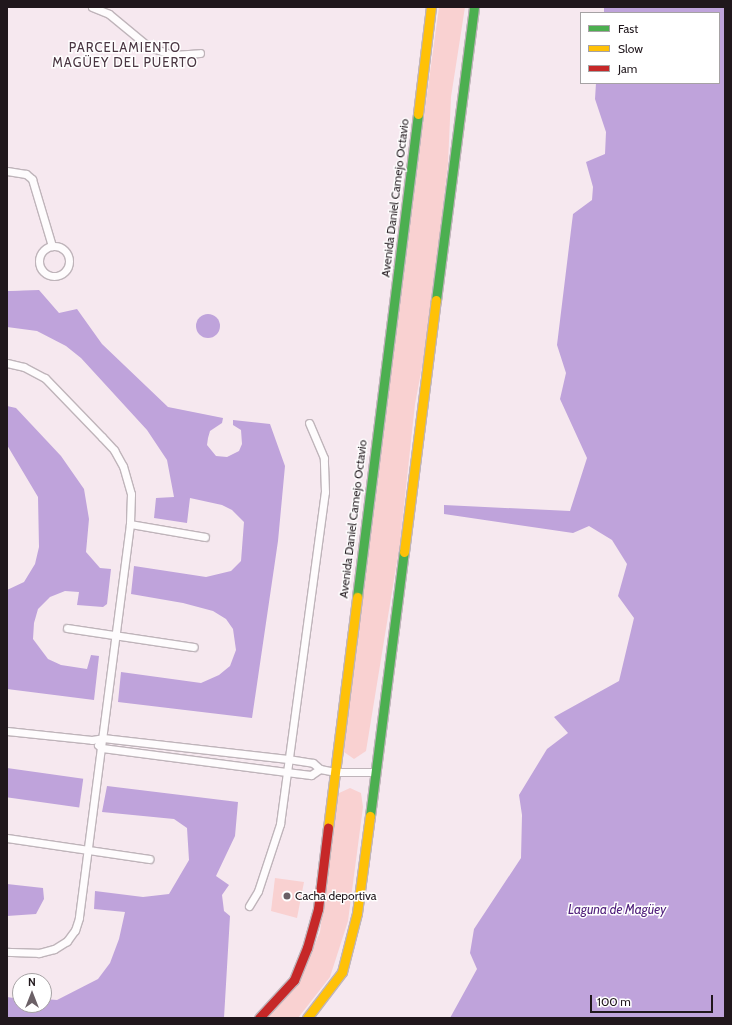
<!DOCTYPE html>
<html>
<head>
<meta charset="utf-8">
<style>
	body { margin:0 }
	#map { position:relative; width:732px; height:1025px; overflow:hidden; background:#f6e8ef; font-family:Cabin,sans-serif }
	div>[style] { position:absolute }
	.green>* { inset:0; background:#f9d1d1 }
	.water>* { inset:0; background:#bfa3db; transform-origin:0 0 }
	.round { border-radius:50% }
	.pier>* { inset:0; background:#f6e8ef }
	.roads { filter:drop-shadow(1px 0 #bfb4ba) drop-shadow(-1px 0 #bfb4ba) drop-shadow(0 1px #bfb4ba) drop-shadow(0 -1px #bfb4ba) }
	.street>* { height:7px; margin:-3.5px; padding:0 3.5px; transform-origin:3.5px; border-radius:3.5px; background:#fefcfd }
	.street>.ring { margin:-3.5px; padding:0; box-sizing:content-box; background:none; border:7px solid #fefcfd; border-radius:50% }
	.fast>* { height:9px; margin:-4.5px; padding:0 4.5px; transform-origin:4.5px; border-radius:4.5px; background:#4caf50 }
	.slow>* { height:9px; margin:-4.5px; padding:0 4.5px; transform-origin:4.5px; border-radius:4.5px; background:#ffc107 }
	.jam>* { height:9px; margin:-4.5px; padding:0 4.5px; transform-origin:4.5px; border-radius:4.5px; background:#c62828 }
	.dots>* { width:11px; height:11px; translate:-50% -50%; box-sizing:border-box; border:2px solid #fff; border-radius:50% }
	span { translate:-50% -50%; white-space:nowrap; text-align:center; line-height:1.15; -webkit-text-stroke:3px #fff; paint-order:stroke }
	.street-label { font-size:12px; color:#20171c }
	.poi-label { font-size:12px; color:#20171c }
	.left { translate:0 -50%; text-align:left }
	.neighbourhood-label { font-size:13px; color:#4b3743; letter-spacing:1px }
	.water-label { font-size:13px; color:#51217c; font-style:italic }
	.frame { position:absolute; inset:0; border:8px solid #20171c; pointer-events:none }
	.legend { position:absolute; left:580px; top:12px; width:140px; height:72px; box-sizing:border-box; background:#fff; border:1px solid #a6a2a4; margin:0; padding:5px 7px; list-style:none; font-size:12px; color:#20171c }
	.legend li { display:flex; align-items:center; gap:8px; height:20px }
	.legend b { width:20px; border:1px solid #a6a2a4 }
	.north { position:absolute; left:12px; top:973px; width:40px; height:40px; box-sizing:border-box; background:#fff; border:1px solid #a6a2a4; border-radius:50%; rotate:0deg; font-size:11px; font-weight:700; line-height:16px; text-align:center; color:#20171c }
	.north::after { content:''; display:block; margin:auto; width:14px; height:18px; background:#6b6066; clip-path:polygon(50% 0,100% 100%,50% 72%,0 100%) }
	.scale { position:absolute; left:590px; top:995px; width:123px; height:18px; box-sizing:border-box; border:2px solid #20171c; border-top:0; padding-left:5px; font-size:12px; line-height:14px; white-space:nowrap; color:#20171c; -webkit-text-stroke:3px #fff; paint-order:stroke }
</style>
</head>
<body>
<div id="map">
	<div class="green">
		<i style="clip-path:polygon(439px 7px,465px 7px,451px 97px,448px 163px,430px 325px,415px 404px,400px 543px,366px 751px,354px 759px,344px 752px,348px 711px,384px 408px)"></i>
		<i style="clip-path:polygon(350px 788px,361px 793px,363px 807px,348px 921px,330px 977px,298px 1018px,268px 1018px,301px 977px,320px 932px,337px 794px)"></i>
		<i style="clip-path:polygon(275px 878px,304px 882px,297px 918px,271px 911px)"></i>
	</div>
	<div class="water">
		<i style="clip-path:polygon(604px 7px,725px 7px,725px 1018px,450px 1018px,477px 969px,470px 953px,474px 929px,521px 858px,522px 815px,519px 795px,547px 749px,568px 733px,554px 717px,619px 681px,634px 618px,618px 596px,627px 564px,612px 540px,589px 526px,573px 533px,444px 514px,444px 505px,570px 511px,587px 458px,560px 399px,566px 373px,557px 345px,573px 214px,592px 200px,593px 187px,586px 162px,605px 154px,606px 132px,595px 99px,596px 83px,719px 83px,719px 13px,604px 13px)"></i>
		<i style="clip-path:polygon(39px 290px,59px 313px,77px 309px,102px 344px,168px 407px,223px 418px,222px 423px,210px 431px,208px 438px,207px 445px,216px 456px,227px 457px,239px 451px,242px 444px,241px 430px,233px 425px,233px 420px,270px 424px,285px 466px,278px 541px,252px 718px,118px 702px,121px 672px,201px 683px,219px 675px,230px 666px,236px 650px,233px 629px,226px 619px,213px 611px,183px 603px,131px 594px,134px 566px,206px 577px,231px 571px,241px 561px,244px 522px,232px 510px,222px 505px,190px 498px,187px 523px,154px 518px,156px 498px,174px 497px,167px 460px,147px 430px,81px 358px,66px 346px,37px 331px,7px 327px,7px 291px)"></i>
		<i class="round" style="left:196px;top:314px;width:24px;height:24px"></i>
		<i style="clip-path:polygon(7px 406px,16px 408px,61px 456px,84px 489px,89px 519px,86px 552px,100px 568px,111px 569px,107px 604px,103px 607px,77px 605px,79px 592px,65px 591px,50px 597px,38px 609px,34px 623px,33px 639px,48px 659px,61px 665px,87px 669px,91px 655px,99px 656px,94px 700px,7px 689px,7px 590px,24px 582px,35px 564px,39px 547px,38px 497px,7px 445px)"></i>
		<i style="left:7px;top:768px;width:77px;height:29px;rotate:8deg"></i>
		<i style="clip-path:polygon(107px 786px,238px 802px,235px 836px,216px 876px,229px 885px,222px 895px,224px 911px,230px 916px,224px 1018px,7px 1018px,7px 997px,20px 999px,20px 1005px,44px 1005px,44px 999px,57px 1000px,98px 979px,110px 963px,119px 939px,125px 912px,94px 909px,95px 891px,143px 897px,169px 894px,189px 860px,187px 828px,174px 819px,102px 812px)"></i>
		<i style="clip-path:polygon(7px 884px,43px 888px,44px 899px,36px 914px,7px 916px)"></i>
	</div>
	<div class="pier">
		<i style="clip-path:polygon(7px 289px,39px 288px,40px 289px,7px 291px)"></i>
	</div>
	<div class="roads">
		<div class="street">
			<i style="left:92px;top:7px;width:18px;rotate:22deg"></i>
			<i style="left:109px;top:14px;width:52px;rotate:39.5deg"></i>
			<i style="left:149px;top:47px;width:25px;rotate:18deg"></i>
			<i style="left:173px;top:55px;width:27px;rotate:-4deg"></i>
			<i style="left:7px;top:171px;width:19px;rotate:9deg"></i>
			<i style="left:26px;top:174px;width:8px;rotate:40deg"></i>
			<i style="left:32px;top:179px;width:70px;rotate:73.4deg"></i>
			<i class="ring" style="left:39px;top:246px;width:23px;height:23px"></i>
			<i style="left:7px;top:363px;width:17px;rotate:13deg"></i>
			<i style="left:24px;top:367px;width:24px;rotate:28deg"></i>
			<i style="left:45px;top:378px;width:82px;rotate:46deg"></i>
			<i style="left:102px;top:437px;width:18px;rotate:47deg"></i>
			<i style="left:114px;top:450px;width:18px;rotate:61deg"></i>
			<i style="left:123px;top:466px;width:29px;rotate:74deg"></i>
			<i style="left:131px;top:494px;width:30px;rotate:92deg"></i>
			<i style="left:130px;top:524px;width:397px;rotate:97.4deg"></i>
			<i style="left:79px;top:918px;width:13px;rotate:108deg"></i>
			<i style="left:75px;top:930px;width:14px;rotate:126deg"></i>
			<i style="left:67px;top:941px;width:15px;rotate:148deg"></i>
			<i style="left:54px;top:949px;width:16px;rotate:165deg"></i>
			<i style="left:39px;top:953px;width:32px;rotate:-178deg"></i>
			<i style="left:130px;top:524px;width:76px;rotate:9.8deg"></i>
			<i style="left:67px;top:628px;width:128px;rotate:8.5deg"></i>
			<i style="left:7px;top:731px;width:85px;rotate:6deg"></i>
			<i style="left:92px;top:740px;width:11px;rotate:-10deg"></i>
			<i style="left:103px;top:738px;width:186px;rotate:6.5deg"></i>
			<i style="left:288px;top:759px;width:25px;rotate:9deg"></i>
			<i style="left:313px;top:763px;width:9px;rotate:41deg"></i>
			<i style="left:320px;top:769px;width:15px;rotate:11deg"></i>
			<i style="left:335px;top:772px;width:41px"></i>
			<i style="left:98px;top:745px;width:5px;rotate:37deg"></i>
			<i style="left:102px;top:748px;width:186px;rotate:7.4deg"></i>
			<i style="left:286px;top:772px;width:25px;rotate:7deg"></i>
			<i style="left:311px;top:775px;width:11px;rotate:-34deg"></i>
			<i style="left:7px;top:838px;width:144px;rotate:8.4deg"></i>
			<i style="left:249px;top:906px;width:17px;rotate:-59deg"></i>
			<i style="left:258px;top:891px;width:71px;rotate:-71.8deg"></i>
			<i style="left:280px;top:824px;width:335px;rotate:-82.3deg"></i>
			<i style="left:325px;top:492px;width:34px;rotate:-92deg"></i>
			<i style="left:324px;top:458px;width:38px;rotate:-113deg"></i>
		</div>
		<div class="fast">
			<i style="left:436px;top:300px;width:295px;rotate:-82.6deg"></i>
			<i style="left:357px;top:597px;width:487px;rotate:-82.8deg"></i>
			<i style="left:370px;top:816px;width:266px;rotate:-82.7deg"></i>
		</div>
		<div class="slow">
			<i style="left:418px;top:114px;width:108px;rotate:-83.1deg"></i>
			<i style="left:404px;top:552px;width:254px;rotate:-82.8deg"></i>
			<i style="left:328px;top:828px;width:233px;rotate:-82.8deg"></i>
			<i style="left:307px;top:1018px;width:58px;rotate:-52.7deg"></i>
			<i style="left:342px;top:972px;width:61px;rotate:-75.7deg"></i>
			<i style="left:357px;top:913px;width:98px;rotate:-82.4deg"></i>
		</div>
		<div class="jam">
			<i style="left:259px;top:1018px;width:52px;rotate:-47.4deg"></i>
			<i style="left:294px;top:980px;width:35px;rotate:-68deg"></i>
			<i style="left:307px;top:948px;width:41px;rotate:-74.2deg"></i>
			<i style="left:318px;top:909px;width:82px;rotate:-83deg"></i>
		</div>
	</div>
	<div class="dots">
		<i style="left:287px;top:896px;background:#6b6066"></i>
	</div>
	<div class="street-label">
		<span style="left:395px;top:198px;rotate:-83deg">Avenida Daniel Camejo Octavio</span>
		<span style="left:353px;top:519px;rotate:-83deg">Avenida Daniel Camejo Octavio</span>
	</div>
	<div class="poi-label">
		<span class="left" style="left:295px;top:896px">Cacha deportiva</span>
	</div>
	<div class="neighbourhood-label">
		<span style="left:125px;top:55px">PARCELAMIENTO<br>MAGÜEY DEL PUERTO</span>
	</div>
	<div class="water-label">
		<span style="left:617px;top:909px">Laguna de Magüey</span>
	</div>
	<div class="frame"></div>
	<ul class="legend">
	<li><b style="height:5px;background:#4caf50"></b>Fast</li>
	<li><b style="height:5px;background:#ffc107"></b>Slow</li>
	<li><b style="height:5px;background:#c62828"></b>Jam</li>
	</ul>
	<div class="north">N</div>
	<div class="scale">100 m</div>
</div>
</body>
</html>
